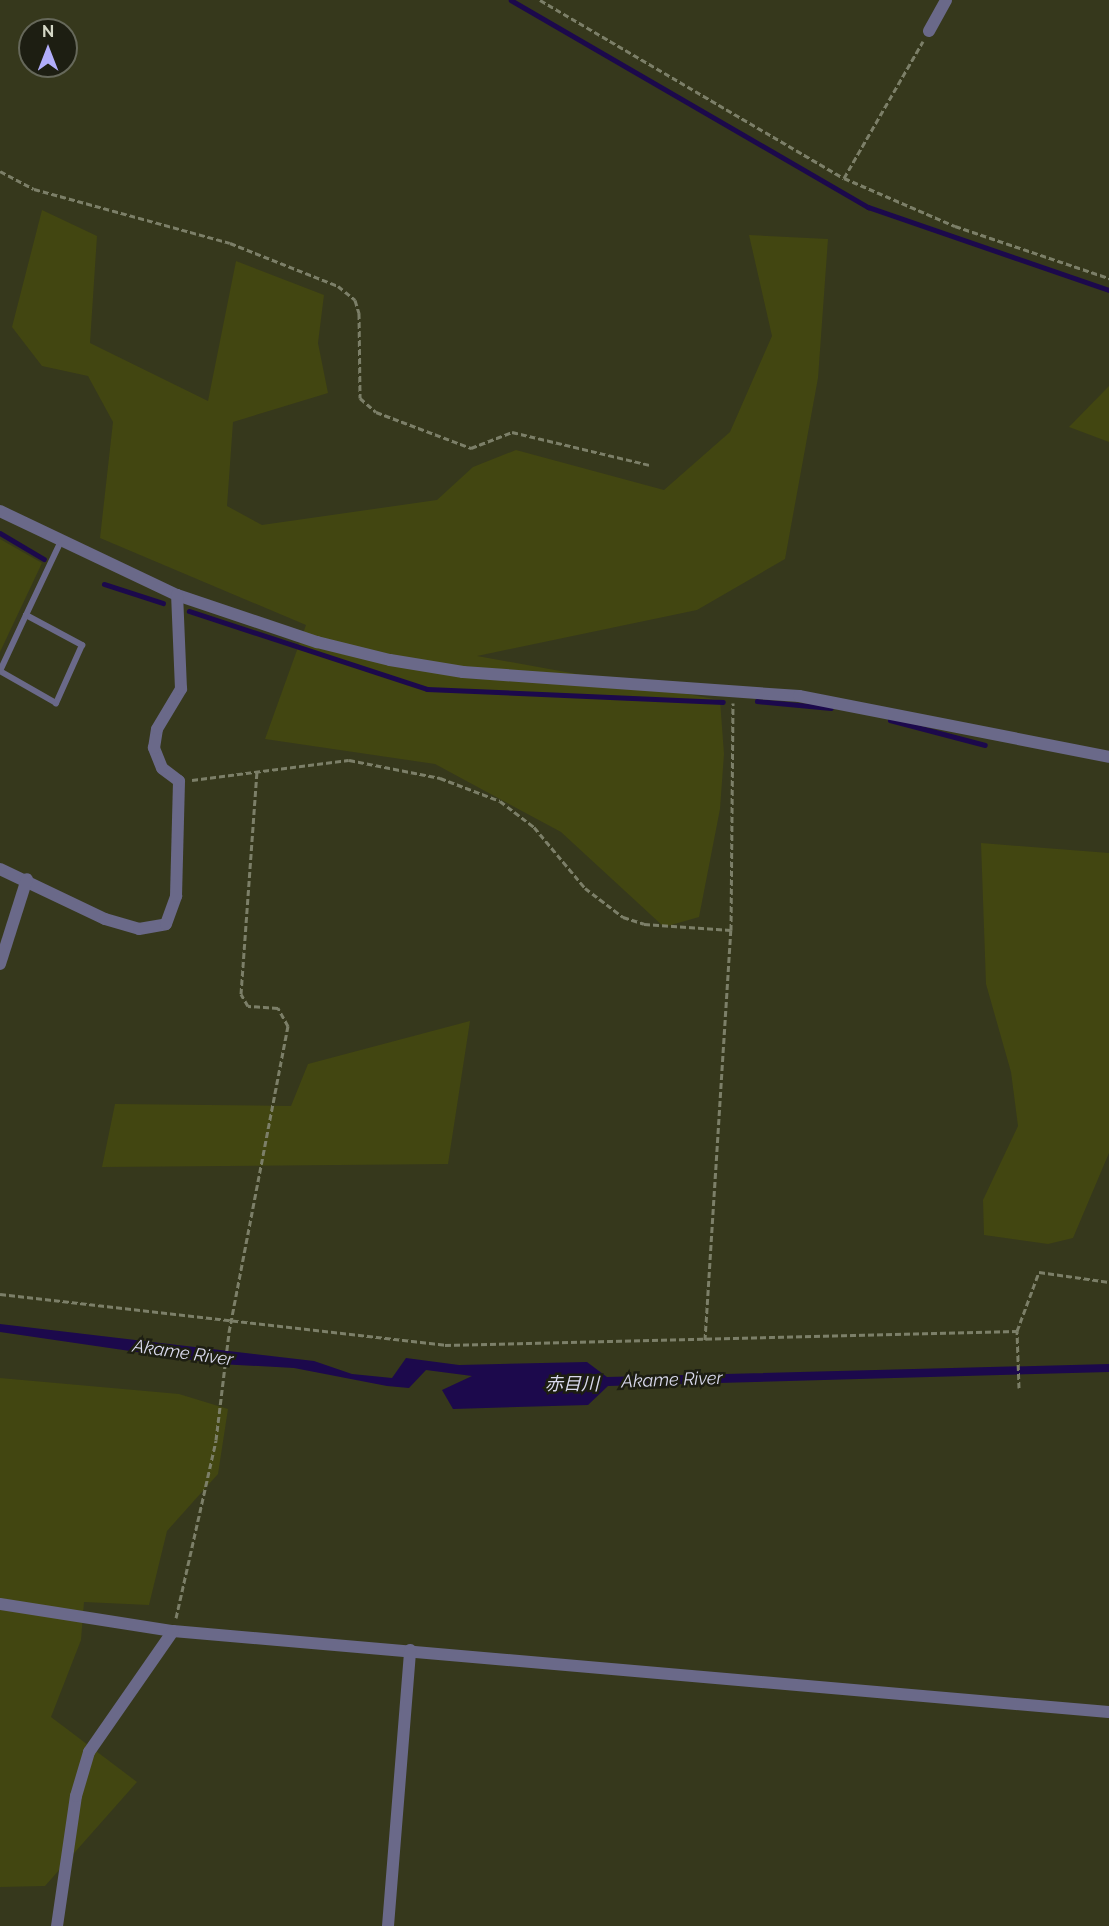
<!DOCTYPE html>
<html>
<head>
<meta charset="utf-8">
<style>
	body { margin:0 }
	#map { position:relative; width:1109px; height:1926px; overflow:hidden; background:#36381c; font-family:Raleway,"Noto Sans JP",sans-serif }
	div>[style] { position:absolute }
	.green>* { inset:0; background:#424611 }
	.water>* { inset:0; background:#1c094c }
	.stream>* { height:4.5px; margin:-2.25px; padding:0 2.25px; transform-origin:2.25px; border-radius:2.25px; background:#1c094c }
	.path>* { height:3px; margin-top:-1.5px; transform-origin:0; background:repeating-linear-gradient(90deg,#7c7f68 0 6px,transparent 0 9px) }
	.lane>* { height:6px; margin:-3px; padding:0 3px; transform-origin:3px; border-radius:3px; background:#6a6989 }
	.street>* { height:12px; margin:-6px; padding:0 6px; transform-origin:6px; border-radius:6px; background:#6a6989 }
	span { translate:-50% -50%; white-space:nowrap; text-align:center; line-height:1.15; -webkit-text-stroke:5px #1d1e12; paint-order:stroke }
	.water-label { font-size:18px; color:#d9d9ed; font-style:italic }
	.north { position:absolute; left:18px; top:18px; width:60px; height:60px; box-sizing:border-box; background:#1d1e12; border:2px solid #66685a; border-radius:50%; rotate:0deg; font-size:16px; font-weight:700; line-height:24px; text-align:center; color:#d4d7c6 }
	.north::after { content:''; display:block; margin:auto; width:21px; height:27px; background:#b1adfa; clip-path:polygon(50% 0,100% 100%,50% 72%,0 100%) }
</style>
</head>
<body>
<div id="map">
	<div class="green">
		<i style="clip-path:polygon(42px 210px,97px 236px,90px 343px,208px 401px,236px 261px,324px 295px,318px 343px,328px 393px,233px 422px,227px 506px,262px 525px,437px 500px,473px 467px,516px 450px,664px 490px,730px 432px,772px 336px,749px 235px,828px 239px,818px 378px,785px 559px,697px 610px,477px 656px,720px 700px,724px 754px,720px 809px,699px 917px,664px 927px,561px 832px,435px 764px,265px 739px,306px 625px,100px 538px,113px 422px,88px 376px,42px 366px,12px 327px)"></i>
		<i style="clip-path:polygon(1109px 386px,1109px 442px,1069px 427px)"></i>
		<i style="clip-path:polygon(0 539px,42px 563px,0 652px)"></i>
		<i style="clip-path:polygon(981px 843px,1109px 853px,1109px 1153px,1073px 1238px,1048px 1244px,984px 1235px,983px 1200px,1018px 1126px,1011px 1072px,986px 984px)"></i>
		<i style="clip-path:polygon(470px 1021px,448px 1164px,102px 1167px,115px 1104px,291px 1106px,308px 1064px)"></i>
		<i style="clip-path:polygon(0 1378px,179px 1394px,228px 1409px,218px 1474px,167px 1531px,149px 1605px,84px 1602px,81px 1640px,51px 1717px,137px 1782px,45px 1886px,0 1887px)"></i>
	</div>
	<div class="water">
		<i style="clip-path:polygon(0 1324px,314px 1361px,352px 1374px,392px 1378px,406px 1358px,459px 1365px,587px 1362px,607px 1377px,1109px 1364px,1109px 1372px,608px 1386px,588px 1405px,453px 1409px,442px 1390px,472px 1376px,426px 1370px,409px 1388px,387px 1386px,294px 1368px,219px 1364px,0 1332px)"></i>
	</div>
	<div class="stream">
		<i style="left:511px;top:0;width:413px;rotate:30.1deg"></i>
		<i style="left:868px;top:207px;width:255px;rotate:19deg"></i>
		<i style="left:0;top:533px;width:51px;rotate:30.6deg"></i>
		<i style="left:104px;top:584px;width:62px;rotate:17.9deg"></i>
		<i style="left:189px;top:611px;width:250px;rotate:18.1deg"></i>
		<i style="left:427px;top:689px;width:296px;rotate:2.5deg"></i>
		<i style="left:757px;top:701px;width:74px;rotate:5.4deg"></i>
		<i style="left:890px;top:720px;width:98px;rotate:14.7deg"></i>
	</div>
	<div class="path">
		<i style="left:540px;top:0;width:352px;rotate:30.4deg"></i>
		<i style="left:844px;top:178px;width:121px;rotate:23.4deg"></i>
		<i style="left:955px;top:226px;width:163px;rotate:18.7deg"></i>
		<i style="left:0;top:171px;width:38px;rotate:28deg"></i>
		<i style="left:34px;top:189px;width:203px;rotate:15.4deg"></i>
		<i style="left:230px;top:243px;width:116px;rotate:21.7deg"></i>
		<i style="left:338px;top:286px;width:22px;rotate:39deg"></i>
		<i style="left:355px;top:300px;width:14px;rotate:73deg"></i>
		<i style="left:359px;top:313px;width:85px;rotate:89.3deg"></i>
		<i style="left:360px;top:398px;width:21px;rotate:41deg"></i>
		<i style="left:376px;top:412px;width:102px;rotate:20.8deg"></i>
		<i style="left:471px;top:448px;width:44px;rotate:-21.3deg"></i>
		<i style="left:512px;top:432px;width:141px;rotate:13.5deg"></i>
		<i style="left:844px;top:178px;width:158px;rotate:-60deg"></i>
		<i style="left:192px;top:780px;width:158px;rotate:-7.3deg"></i>
		<i style="left:349px;top:760px;width:93px;rotate:11.2deg"></i>
		<i style="left:440px;top:778px;width:64px;rotate:21deg"></i>
		<i style="left:500px;top:801px;width:43px;rotate:37.4deg"></i>
		<i style="left:534px;top:827px;width:80px;rotate:50.1deg"></i>
		<i style="left:585px;top:888px;width:48px;rotate:37.3deg"></i>
		<i style="left:623px;top:917px;width:22px;rotate:18deg"></i>
		<i style="left:644px;top:924px;width:87px;rotate:3.9deg"></i>
		<i style="left:0;top:1294px;width:448px;rotate:6.5deg"></i>
		<i style="left:445px;top:1345px;width:572px;rotate:-1.4deg"></i>
		<i style="left:705px;top:1340px;width:411px;rotate:-86.4deg"></i>
		<i style="left:731px;top:930px;width:227px;rotate:-89.5deg"></i>
		<i style="left:1019px;top:1388px;width:57px;rotate:-92deg"></i>
		<i style="left:1017px;top:1331px;width:63px;rotate:-69.6deg"></i>
		<i style="left:1039px;top:1272px;width:71px;rotate:8.1deg"></i>
		<i style="left:176px;top:1618px;width:182px;rotate:-77.3deg"></i>
		<i style="left:216px;top:1440px;width:109px;rotate:-83.1deg"></i>
		<i style="left:229px;top:1332px;width:312px;rotate:-79.1deg"></i>
		<i style="left:288px;top:1026px;width:21px;rotate:-119deg"></i>
		<i style="left:278px;top:1008px;width:30px;rotate:-176deg"></i>
		<i style="left:248px;top:1006px;width:14px;rotate:-120deg"></i>
		<i style="left:241px;top:994px;width:223px;rotate:-85.9deg"></i>
	</div>
	<div class="lane">
		<i style="left:26px;top:615px;width:64px;rotate:28.2deg"></i>
		<i style="left:82px;top:645px;width:64px;rotate:114.1deg"></i>
		<i style="left:56px;top:703px;width:64px;rotate:-150.3deg"></i>
		<i style="left:0;top:671px;width:62px;rotate:-65.1deg"></i>
		<i style="left:26px;top:615px;width:82px;rotate:-64.7deg"></i>
	</div>
	<div class="street">
		<i style="left:929px;top:31px;width:35px;rotate:-61deg"></i>
		<i style="left:0;top:511px;width:196px;rotate:25.4deg"></i>
		<i style="left:177px;top:595px;width:148px;rotate:18.6deg"></i>
		<i style="left:317px;top:642px;width:75px;rotate:13.9deg"></i>
		<i style="left:390px;top:660px;width:74px;rotate:9.3deg"></i>
		<i style="left:463px;top:672px;width:337px;rotate:4.1deg"></i>
		<i style="left:799px;top:696px;width:316px;rotate:11.1deg"></i>
		<i style="left:0;top:869px;width:116px;rotate:25.5deg"></i>
		<i style="left:105px;top:919px;width:35px;rotate:16deg"></i>
		<i style="left:139px;top:929px;width:27px;rotate:-10deg"></i>
		<i style="left:166px;top:924px;width:30px;rotate:-70deg"></i>
		<i style="left:176px;top:896px;width:115px;rotate:-88.5deg"></i>
		<i style="left:179px;top:781px;width:21px;rotate:-143deg"></i>
		<i style="left:162px;top:768px;width:22px;rotate:-112deg"></i>
		<i style="left:154px;top:748px;width:19px;rotate:-81deg"></i>
		<i style="left:157px;top:729px;width:47px;rotate:-59deg"></i>
		<i style="left:181px;top:689px;width:94px;rotate:-92.4deg"></i>
		<i style="left:0;top:964px;width:89px;rotate:-72.4deg"></i>
		<i style="left:0;top:1604px;width:175px;rotate:8.9deg"></i>
		<i style="left:173px;top:1631px;width:939px;rotate:4.95deg"></i>
		<i style="left:57px;top:1926px;width:131px;rotate:-81.7deg"></i>
		<i style="left:76px;top:1796px;width:46px;rotate:-73.5deg"></i>
		<i style="left:89px;top:1752px;width:147px;rotate:-55.2deg"></i>
		<i style="left:388px;top:1926px;width:277px;rotate:-85.4deg"></i>
	</div>
	<div class="water-label">
		<span style="left:183px;top:1353px;rotate:8deg">Akame River</span>
		<span style="left:672px;top:1380px;rotate:-2deg">Akame River</span>
		<span style="left:572px;top:1384px">赤目川</span>
	</div>
	<div class="north">N</div>
</div>
</body>
</html>
